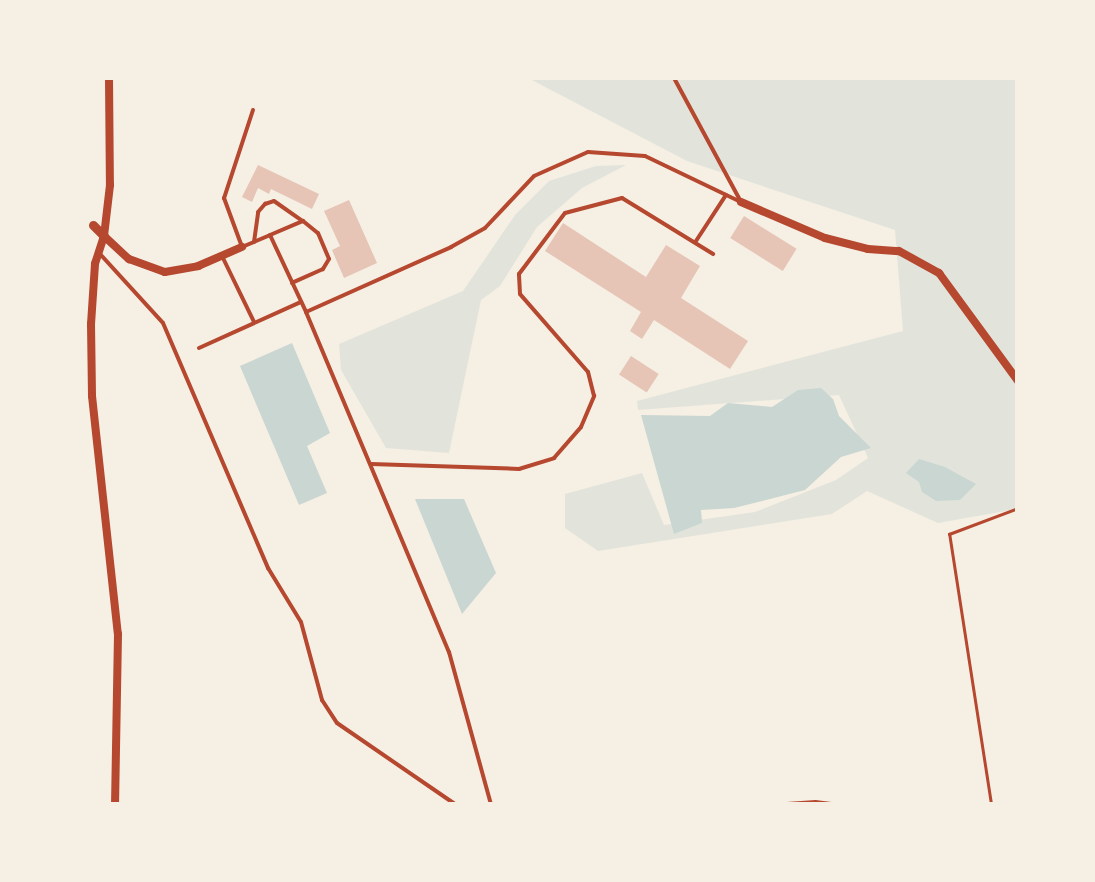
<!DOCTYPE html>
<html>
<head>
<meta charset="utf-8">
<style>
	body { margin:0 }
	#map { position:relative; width:1095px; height:882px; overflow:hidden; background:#f6efe4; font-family:"Golos Text",sans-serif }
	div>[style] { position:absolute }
	.green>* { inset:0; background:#e2e4dc }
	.water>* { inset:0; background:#c9d6d2 }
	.building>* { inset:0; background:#e6c5b7; transform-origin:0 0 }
	.path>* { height:2.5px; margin:-1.25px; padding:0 1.25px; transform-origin:1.25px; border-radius:1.25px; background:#b5482f }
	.service>* { height:4px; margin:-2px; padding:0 2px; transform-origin:2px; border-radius:2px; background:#b5482f }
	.minor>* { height:8px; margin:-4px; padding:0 4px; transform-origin:4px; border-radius:4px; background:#b5482f }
	.tertiary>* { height:9px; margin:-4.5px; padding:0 4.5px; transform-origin:4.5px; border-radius:4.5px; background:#b5482f }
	span { translate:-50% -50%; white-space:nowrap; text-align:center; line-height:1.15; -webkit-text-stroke:10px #f6efe4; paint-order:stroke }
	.frame { position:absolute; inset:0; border:80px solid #f6efe4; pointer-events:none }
</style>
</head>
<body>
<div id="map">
	<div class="green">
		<i style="clip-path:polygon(528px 78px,1017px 78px,1017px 509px,938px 523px,867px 491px,832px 514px,598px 551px,565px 528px,565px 494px,642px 473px,664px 525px,755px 512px,836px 480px,868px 458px,839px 395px,638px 410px,637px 401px,903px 331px,895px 230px,687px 161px)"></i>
		<i style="clip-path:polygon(626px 165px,582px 188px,537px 227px,500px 286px,481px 300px,449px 453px,386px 448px,341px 370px,339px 344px,463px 291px,515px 215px,549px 181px,596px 166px)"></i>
	</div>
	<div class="water">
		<i style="clip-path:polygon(292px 343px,330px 433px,307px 446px,327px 493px,299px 505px,240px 366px)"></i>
		<i style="clip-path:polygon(821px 388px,833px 399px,839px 416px,871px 448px,841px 457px,805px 490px,734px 508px,701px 510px,702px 523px,674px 534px,641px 415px,710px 416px,728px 403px,772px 407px,798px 390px)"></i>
		<i style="clip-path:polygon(919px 459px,945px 467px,976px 484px,960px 500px,936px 501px,922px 492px,919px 482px,906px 473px)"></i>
		<i style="clip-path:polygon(415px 499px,464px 499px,496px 573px,462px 614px)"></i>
	</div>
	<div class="building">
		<i style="clip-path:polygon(258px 165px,319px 194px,312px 209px,271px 189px,269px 194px,258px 188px,252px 202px,242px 197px)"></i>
		<i style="clip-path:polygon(349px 200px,377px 263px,344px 278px,332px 250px,340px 246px,324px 211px)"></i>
		<i style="left:744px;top:216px;width:62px;height:26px;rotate:32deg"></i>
		<i style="clip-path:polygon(563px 223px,646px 277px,666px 245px,700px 266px,681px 298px,748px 341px,730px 369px,654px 320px,642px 339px,630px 331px,641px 312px,545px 251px)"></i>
		<i style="left:631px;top:356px;width:33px;height:22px;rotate:33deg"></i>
	</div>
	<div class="path">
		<i style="left:772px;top:804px;width:43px;rotate:-4deg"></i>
		<i style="left:815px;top:801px;width:24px;rotate:7deg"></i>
		<i style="left:991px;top:804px;width:273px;rotate:-98.8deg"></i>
		<i style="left:949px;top:534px;width:74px;rotate:-20.6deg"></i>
	</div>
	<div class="service">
		<i style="left:674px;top:78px;width:141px;rotate:61.6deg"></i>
		<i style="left:253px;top:110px;width:93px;rotate:108.2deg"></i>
		<i style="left:224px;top:198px;width:52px;rotate:69.8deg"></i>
		<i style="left:242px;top:247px;width:30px;rotate:-23deg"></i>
		<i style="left:270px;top:235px;width:85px;rotate:64.9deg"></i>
		<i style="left:306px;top:312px;width:369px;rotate:67.2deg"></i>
		<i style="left:449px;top:652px;width:158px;rotate:74.6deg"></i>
		<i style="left:270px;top:235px;width:36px;rotate:-23deg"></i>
		<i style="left:303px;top:221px;width:19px;rotate:39deg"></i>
		<i style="left:318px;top:233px;width:28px;rotate:67deg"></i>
		<i style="left:329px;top:259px;width:12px;rotate:121deg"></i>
		<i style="left:323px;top:269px;width:34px;rotate:156deg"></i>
		<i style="left:696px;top:241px;width:55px;rotate:-56.9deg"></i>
		<i style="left:254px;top:242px;width:30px;rotate:-82deg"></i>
		<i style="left:258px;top:212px;width:11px;rotate:-49deg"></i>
		<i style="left:265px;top:204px;width:9px;rotate:-18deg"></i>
		<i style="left:274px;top:201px;width:35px;rotate:35deg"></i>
		<i style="left:100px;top:254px;width:93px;rotate:47.6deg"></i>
		<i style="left:163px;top:323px;width:267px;rotate:66.8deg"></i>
		<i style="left:268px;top:568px;width:63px;rotate:58.6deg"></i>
		<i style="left:301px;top:622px;width:81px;rotate:74.9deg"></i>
		<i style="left:322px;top:700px;width:27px;rotate:57deg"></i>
		<i style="left:337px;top:723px;width:143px;rotate:34.5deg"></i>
		<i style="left:222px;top:256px;width:73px;rotate:64.1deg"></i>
		<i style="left:306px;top:312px;width:159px;rotate:-24.1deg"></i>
		<i style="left:451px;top:247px;width:39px;rotate:-29deg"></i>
		<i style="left:485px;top:228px;width:71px;rotate:-46.7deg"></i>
		<i style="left:534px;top:176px;width:59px;rotate:-24deg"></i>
		<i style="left:588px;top:152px;width:57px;rotate:4deg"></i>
		<i style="left:645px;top:156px;width:104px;rotate:25.6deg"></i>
		<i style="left:199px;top:348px;width:112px;rotate:-24.3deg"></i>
		<i style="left:371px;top:464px;width:148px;rotate:1.9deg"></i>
		<i style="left:519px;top:469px;width:37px;rotate:-17deg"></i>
		<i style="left:554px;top:458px;width:41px;rotate:-48.9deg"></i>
		<i style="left:581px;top:427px;width:34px;rotate:-67deg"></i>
		<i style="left:594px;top:396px;width:25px;rotate:-104deg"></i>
		<i style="left:588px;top:372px;width:103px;rotate:-131.1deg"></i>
		<i style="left:520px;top:294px;width:20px;rotate:-93deg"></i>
		<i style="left:519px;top:274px;width:76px;rotate:-53deg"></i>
		<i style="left:565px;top:213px;width:59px;rotate:-14.7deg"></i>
		<i style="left:622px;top:198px;width:107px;rotate:31.6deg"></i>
	</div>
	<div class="minor">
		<i style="left:109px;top:78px;width:107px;rotate:89.5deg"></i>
		<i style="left:110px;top:185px;width:51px;rotate:96.7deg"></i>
		<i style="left:104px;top:236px;width:29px;rotate:108deg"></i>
		<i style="left:95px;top:264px;width:60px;rotate:93.8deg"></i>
		<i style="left:91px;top:324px;width:72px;rotate:89.2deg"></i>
		<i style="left:92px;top:396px;width:239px;rotate:83.8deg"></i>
		<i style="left:118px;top:634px;width:170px;rotate:91deg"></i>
		<i style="left:741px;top:202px;width:91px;rotate:23.2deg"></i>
		<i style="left:825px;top:238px;width:44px;rotate:14.3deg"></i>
		<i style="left:868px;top:249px;width:31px;rotate:4deg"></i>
		<i style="left:899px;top:251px;width:46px;rotate:28.8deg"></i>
		<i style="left:939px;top:273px;width:134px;rotate:53.8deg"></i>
		<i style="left:104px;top:236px;width:34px;rotate:43deg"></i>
		<i style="left:129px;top:259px;width:38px;rotate:20deg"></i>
		<i style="left:165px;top:272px;width:34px;rotate:-10deg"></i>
		<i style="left:198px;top:266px;width:48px;rotate:-23.4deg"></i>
	</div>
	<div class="tertiary">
		<i style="left:93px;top:225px;width:16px;rotate:45deg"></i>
	</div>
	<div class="frame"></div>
</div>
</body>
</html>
